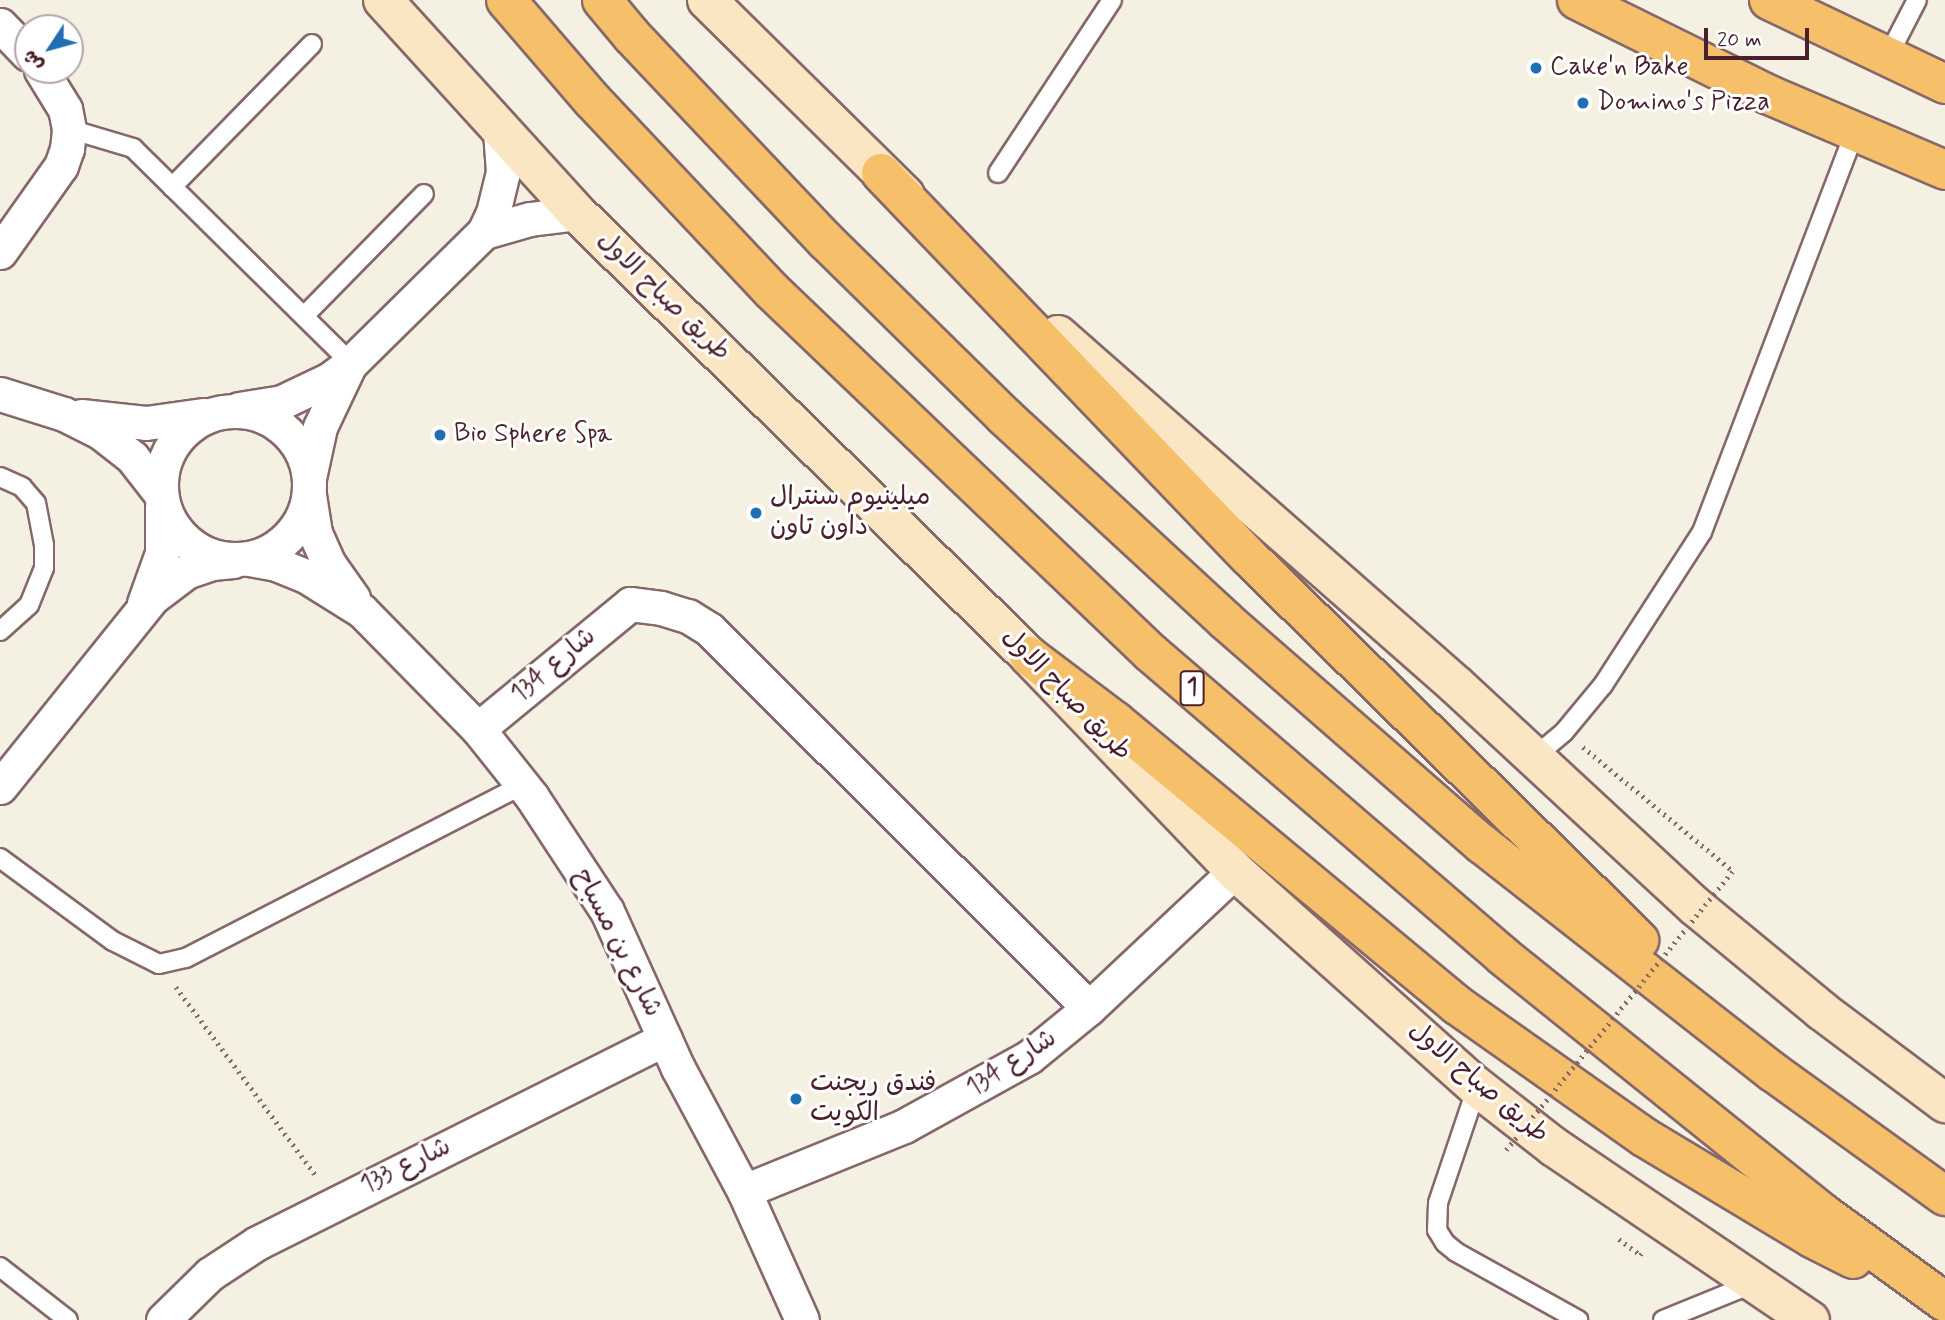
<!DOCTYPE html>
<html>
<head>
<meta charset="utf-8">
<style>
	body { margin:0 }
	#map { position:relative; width:1945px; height:1320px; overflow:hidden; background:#f4f1e2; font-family:Mynerve,"Playpen Sans Arabic",sans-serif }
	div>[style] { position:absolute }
	.path>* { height:4.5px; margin-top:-2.25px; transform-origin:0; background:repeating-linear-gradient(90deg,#86686b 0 2px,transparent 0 7px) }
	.roads { filter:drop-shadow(2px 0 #86686b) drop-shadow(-2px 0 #86686b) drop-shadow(0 2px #86686b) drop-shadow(0 -2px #86686b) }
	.lane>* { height:18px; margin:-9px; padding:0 9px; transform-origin:9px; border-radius:9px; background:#fff }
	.street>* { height:33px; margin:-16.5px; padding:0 16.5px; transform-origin:16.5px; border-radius:16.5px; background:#fff }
	.street>.ring { margin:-16.5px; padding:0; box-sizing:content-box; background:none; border:33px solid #fff; border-radius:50% }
	.secondary>* { height:38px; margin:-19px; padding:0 19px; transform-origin:19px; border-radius:19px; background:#fbe6c4 }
	.primary>* { height:38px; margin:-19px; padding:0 19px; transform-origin:19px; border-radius:19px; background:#f6c06b }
	.highway>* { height:38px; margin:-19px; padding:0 19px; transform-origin:19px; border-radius:19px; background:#f6c06b }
	.path-bridge>* { height:4.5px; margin-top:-2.25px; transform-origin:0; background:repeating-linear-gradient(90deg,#86686b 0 2px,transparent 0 7px) }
	.dots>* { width:19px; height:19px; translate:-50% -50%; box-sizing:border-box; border:4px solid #fff; border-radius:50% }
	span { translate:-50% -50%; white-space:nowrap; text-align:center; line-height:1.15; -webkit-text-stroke:6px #fff; paint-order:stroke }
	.shield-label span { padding:2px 5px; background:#fff; border:2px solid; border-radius:5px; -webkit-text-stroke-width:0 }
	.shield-label { font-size:24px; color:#4a1f2b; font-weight:700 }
	.poi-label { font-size:26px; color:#4a1f2b }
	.left { translate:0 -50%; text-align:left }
	.street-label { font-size:26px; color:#4a1f2b }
	.north { position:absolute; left:14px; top:14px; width:70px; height:70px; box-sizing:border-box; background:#fff; border:2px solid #b7a5aa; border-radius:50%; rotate:234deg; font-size:19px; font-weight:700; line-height:28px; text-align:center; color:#4a1f2b }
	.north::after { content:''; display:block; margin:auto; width:24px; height:32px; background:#1f6fb2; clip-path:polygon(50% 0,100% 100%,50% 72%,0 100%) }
	.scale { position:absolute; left:1704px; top:28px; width:105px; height:32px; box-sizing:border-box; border:4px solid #4a1f2b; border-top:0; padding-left:9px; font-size:21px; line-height:24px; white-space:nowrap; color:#4a1f2b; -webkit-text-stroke:5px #fff; paint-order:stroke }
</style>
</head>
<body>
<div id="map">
	<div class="path">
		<i style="left:1583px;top:747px;width:195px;rotate:39.6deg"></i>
		<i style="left:176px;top:987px;width:237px;rotate:53.4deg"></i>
		<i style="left:1619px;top:1239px;width:26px;rotate:37deg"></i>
		<i style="left:1640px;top:1255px;width:4px;rotate:-56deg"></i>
	</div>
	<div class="roads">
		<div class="lane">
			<i style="left:1887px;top:58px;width:65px;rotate:-62.7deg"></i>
			<i style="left:69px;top:129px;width:67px;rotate:16.5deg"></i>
			<i style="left:133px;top:148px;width:306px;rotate:44.6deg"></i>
			<i style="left:998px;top:173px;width:207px;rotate:-56.6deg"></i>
			<i style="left:172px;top:187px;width:200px;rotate:-45.6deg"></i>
			<i style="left:304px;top:316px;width:171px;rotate:-45.5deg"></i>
			<i style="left:0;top:477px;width:24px;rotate:24deg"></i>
			<i style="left:22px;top:487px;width:21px;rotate:49deg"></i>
			<i style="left:36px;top:503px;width:43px;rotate:79.2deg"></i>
			<i style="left:44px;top:545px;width:23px;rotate:90deg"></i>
			<i style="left:44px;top:568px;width:40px;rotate:112deg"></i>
			<i style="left:29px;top:605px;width:39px;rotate:138deg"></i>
			<i style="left:1533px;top:758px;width:40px;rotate:-40deg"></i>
			<i style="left:1564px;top:732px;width:61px;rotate:-50.3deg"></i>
			<i style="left:1603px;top:685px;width:182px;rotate:-57.1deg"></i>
			<i style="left:1702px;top:532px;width:426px;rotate:-69.1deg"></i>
			<i style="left:0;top:858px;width:140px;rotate:36.3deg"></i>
			<i style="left:113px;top:941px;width:51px;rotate:26.6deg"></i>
			<i style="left:159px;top:964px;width:28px;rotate:-13deg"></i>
			<i style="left:186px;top:958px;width:378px;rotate:-27.2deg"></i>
			<i style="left:1477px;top:1087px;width:122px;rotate:108.6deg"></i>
			<i style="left:1438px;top:1203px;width:27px;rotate:92deg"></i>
			<i style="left:1437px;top:1230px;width:15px;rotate:58deg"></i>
			<i style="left:1445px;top:1243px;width:14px;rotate:39deg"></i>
			<i style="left:1456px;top:1252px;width:140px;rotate:29.1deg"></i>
			<i style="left:0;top:1267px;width:86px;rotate:37.9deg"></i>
			<i style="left:1663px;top:1320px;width:98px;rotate:-22.1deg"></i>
		</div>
		<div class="street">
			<i style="left:0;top:25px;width:40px;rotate:46deg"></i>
			<i style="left:484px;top:232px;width:48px;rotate:-15.8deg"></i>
			<i style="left:530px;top:219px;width:47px;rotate:-7.3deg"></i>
			<i style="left:0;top:252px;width:105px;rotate:-54.7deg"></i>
			<i style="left:61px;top:166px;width:18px;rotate:-71deg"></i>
			<i style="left:67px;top:149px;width:20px;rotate:-84deg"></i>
			<i style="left:69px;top:129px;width:20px;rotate:-101deg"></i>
			<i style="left:65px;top:109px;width:46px;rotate:-121.6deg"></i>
			<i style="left:0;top:394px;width:67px;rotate:17.4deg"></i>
			<i style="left:64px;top:414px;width:40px;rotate:26.6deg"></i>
			<i style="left:100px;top:432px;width:41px;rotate:38deg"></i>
			<i style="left:132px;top:457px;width:46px;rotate:52.1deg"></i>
			<i style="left:239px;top:409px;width:44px;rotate:-9.2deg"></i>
			<i style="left:282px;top:402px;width:53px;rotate:-25.6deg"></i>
			<i style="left:330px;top:379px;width:26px;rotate:-37deg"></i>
			<i style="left:351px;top:363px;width:187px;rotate:-44.6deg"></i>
			<i style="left:484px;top:232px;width:21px;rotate:-65deg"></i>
			<i style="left:493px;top:213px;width:42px;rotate:-76.3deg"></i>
			<i style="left:503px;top:172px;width:41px;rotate:-94.2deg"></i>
			<i class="ring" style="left:161px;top:411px;width:115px;height:115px"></i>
			<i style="left:81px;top:416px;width:65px;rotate:6.1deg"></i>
			<i style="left:146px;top:423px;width:59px;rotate:-7.9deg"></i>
			<i style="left:309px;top:478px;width:52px;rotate:-77.8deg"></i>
			<i style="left:320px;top:427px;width:65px;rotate:-64.6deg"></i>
			<i style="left:309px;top:495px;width:38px;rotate:81deg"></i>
			<i style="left:315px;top:533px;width:34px;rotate:66deg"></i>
			<i style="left:329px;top:564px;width:42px;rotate:54.8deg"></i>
			<i style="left:249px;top:559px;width:27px;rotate:10deg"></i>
			<i style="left:276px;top:564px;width:32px;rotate:22deg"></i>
			<i style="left:306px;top:576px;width:66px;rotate:32deg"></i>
			<i style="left:362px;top:611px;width:165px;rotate:45.5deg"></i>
			<i style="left:478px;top:729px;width:87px;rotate:51.5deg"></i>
			<i style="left:532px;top:797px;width:136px;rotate:56.7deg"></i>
			<i style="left:607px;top:911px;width:172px;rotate:65.7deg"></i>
			<i style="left:678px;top:1068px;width:140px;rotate:61.8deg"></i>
			<i style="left:744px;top:1191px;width:141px;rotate:65.8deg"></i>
			<i style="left:144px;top:603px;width:53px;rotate:-70.2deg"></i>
			<i style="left:162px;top:553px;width:47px;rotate:-90deg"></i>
			<i style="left:478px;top:729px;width:197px;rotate:-39.4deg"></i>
			<i style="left:630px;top:604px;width:31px;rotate:7deg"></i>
			<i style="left:661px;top:608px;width:28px;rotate:17deg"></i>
			<i style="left:688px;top:616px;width:26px;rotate:32deg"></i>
			<i style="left:710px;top:630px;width:535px;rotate:44.92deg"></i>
			<i style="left:0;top:787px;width:244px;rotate:-51.2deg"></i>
			<i style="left:153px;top:597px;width:41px;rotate:-37.1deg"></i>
			<i style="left:186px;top:572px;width:28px;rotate:-19deg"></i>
			<i style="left:212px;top:563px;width:21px;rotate:-5deg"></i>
			<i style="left:744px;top:1191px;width:173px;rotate:-22.1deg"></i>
			<i style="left:904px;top:1126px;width:143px;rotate:-28.9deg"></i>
			<i style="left:1029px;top:1057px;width:77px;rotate:-39.2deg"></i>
			<i style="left:1089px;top:1008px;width:200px;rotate:-43.2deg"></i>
			<i style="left:163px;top:1320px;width:66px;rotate:-44.4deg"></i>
			<i style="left:210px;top:1274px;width:56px;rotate:-33.4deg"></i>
			<i style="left:257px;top:1243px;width:456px;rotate:-26.6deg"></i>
		</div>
		<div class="secondary">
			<i style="left:383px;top:0;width:288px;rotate:47.7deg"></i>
			<i style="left:577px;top:213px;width:633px;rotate:44.42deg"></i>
			<i style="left:1029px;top:656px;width:298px;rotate:46.2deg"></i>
			<i style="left:1235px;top:871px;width:324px;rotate:41.8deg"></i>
			<i style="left:1477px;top:1087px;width:98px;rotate:37.9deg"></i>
			<i style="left:1554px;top:1147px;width:309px;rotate:34.1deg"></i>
			<i style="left:707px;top:0;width:278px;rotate:44.6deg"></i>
			<i style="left:1058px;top:335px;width:530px;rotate:41.33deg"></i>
			<i style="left:1456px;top:685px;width:327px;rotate:42.8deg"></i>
			<i style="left:1696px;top:907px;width:163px;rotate:39.5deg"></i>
			<i style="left:1822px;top:1011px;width:154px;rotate:36.8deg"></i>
		</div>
		<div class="primary">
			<i style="left:1577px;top:0;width:212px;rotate:26.3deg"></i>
			<i style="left:1767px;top:94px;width:194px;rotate:23.1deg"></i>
			<i style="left:1769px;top:0;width:195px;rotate:25.5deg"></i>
		</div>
		<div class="highway">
			<i style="left:506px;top:0;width:133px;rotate:49.3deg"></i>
			<i style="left:593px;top:101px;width:261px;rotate:46.7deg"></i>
			<i style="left:772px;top:291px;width:524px;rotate:43.69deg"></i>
			<i style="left:1151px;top:653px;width:464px;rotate:40.7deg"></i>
			<i style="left:1503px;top:956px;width:412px;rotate:38.8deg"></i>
			<i style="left:1824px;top:1214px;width:150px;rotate:36deg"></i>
			<i style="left:602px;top:0;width:47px;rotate:50.2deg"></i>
			<i style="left:632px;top:36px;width:282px;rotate:46.6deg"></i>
			<i style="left:826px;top:241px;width:250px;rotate:44.5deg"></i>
			<i style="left:1004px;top:416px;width:302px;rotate:42.7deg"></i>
			<i style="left:1226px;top:621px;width:340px;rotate:41.1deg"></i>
			<i style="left:1482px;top:844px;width:370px;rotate:38.1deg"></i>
			<i style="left:1773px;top:1072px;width:212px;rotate:35.8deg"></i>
			<i style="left:881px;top:173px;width:532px;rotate:46.22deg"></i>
			<i style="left:1249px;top:557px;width:547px;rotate:44.48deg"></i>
			<i style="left:1029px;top:656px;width:108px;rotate:37.1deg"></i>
			<i style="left:1115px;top:721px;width:445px;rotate:39.7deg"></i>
			<i style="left:1457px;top:1005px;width:229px;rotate:35.2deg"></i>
			<i style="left:1644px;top:1137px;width:196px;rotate:31deg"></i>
			<i style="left:1812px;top:1238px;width:46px;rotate:27.1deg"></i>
		</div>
	</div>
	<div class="path-bridge">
		<i style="left:1506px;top:1150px;width:360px;rotate:-50.9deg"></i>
	</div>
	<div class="dots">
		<i style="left:1536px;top:68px;background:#1f6fb2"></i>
		<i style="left:1583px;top:103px;background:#1f6fb2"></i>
		<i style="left:440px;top:435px;background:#1f6fb2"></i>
		<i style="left:756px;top:513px;background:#1f6fb2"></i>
		<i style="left:796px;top:1099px;background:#1f6fb2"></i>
	</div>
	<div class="shield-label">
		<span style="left:1192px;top:688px">1</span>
	</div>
	<div class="poi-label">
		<span class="left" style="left:1550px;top:68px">Cake'n Bake</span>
		<span class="left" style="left:1597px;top:103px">Domino's Pizza</span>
		<span class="left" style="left:454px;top:435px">Bio Sphere Spa</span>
		<span class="left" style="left:770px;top:513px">ميلينيوم سنترال<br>داون تاون</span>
		<span class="left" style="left:810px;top:1099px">فندق ريجنت<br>الكويت</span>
	</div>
	<div class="street-label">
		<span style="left:663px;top:297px;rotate:44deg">طريق صباح الاول</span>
		<span style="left:554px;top:666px;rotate:-40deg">شارع 134</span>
		<span style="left:1066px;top:695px;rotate:46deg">طريق صباح الاول</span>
		<span style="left:617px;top:943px;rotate:63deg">شارع بن مسباح</span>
		<span style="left:1012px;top:1064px;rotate:-33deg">شارع 134</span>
		<span style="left:1478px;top:1083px;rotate:40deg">طريق صباح الاول</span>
		<span style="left:406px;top:1167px;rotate:-26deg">شارع 133</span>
	</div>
	<div class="north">ش</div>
	<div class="scale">20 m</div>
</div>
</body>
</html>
